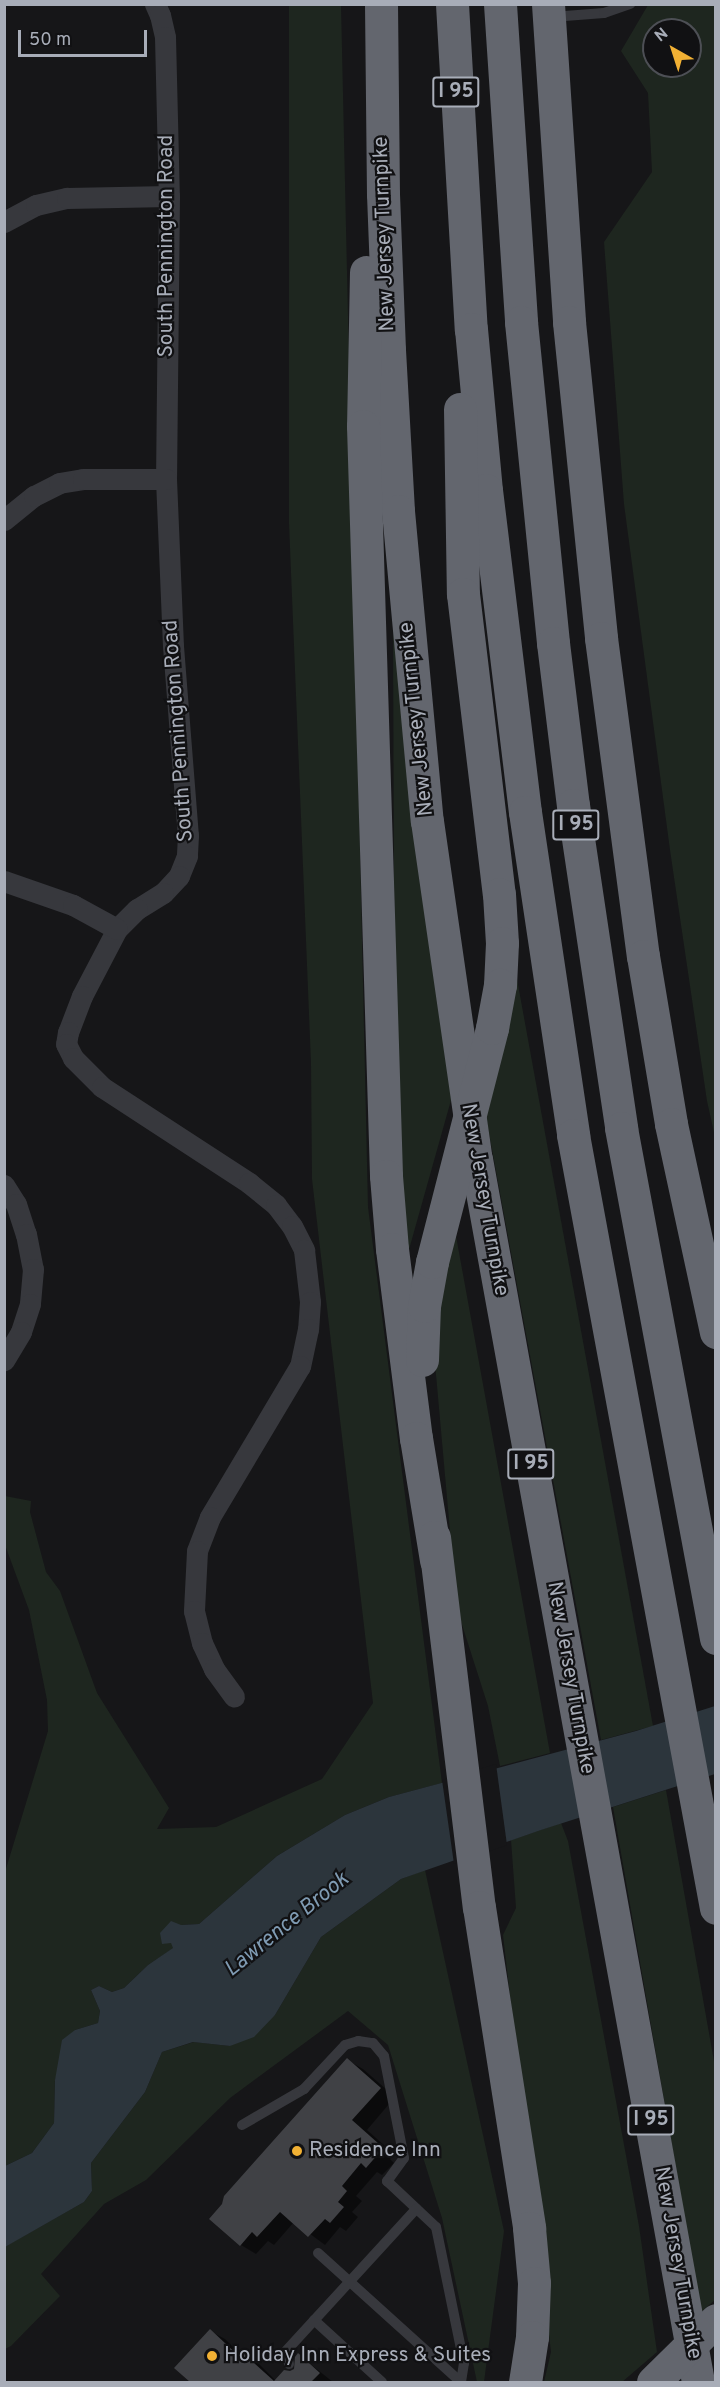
<!DOCTYPE html>
<html>
<head>
<meta charset="utf-8">
<style>
	body { margin:0 }
	#map { position:relative; width:720px; height:2387px; overflow:hidden; background:#161618; font-family:Overpass,sans-serif }
	div>[style] { position:absolute }
	.green>* { inset:0; background:#1e261f }
	.water>* { inset:0; background:#2c353c }
	.pier>* { inset:0; background:#161618 }
	.shadow>* { inset:0; background:#0007 }
	.building>* { inset:0; background:#404145 }
	.lane>* { height:10px; margin:-5px; padding:0 5px; transform-origin:5px; border-radius:5px; background:#37383d }
	.street>* { height:21px; margin:-10.5px; padding:0 10.5px; transform-origin:10.5px; border-radius:10.5px; background:#37383d }
	.highway>* { height:33px; margin:-16.5px; padding:0 16.5px; transform-origin:16.5px; border-radius:16.5px; background:#63666e }
	.highway-bridge>* { height:33px; margin:-16.5px; padding:0 16.5px; transform-origin:16.5px; border-radius:16.5px; background:#63666e }
	.dots>* { width:16px; height:16px; translate:-50% -50%; box-sizing:border-box; border:3px solid #111113; border-radius:50% }
	span { translate:-50% -50%; white-space:nowrap; text-align:center; line-height:1.15; -webkit-text-stroke:4.5px #111113; paint-order:stroke }
	.shield-label span { padding:2px 4px; background:#111113; border:2px solid; border-radius:4px; -webkit-text-stroke-width:0 }
	.shield-label { font-size:20px; color:#a8adb8; font-weight:700 }
	.street-label { font-size:21px; color:#a8adb8 }
	.poi-label { font-size:21px; color:#a8adb8 }
	.left { translate:0 -50%; text-align:left }
	.water-label { font-size:22px; color:#7f9bb3; font-style:italic }
	.frame { position:absolute; inset:0; border:6px solid #a8adb8; pointer-events:none }
	.north { position:absolute; left:642px; top:18px; width:60px; height:60px; box-sizing:border-box; background:#111113; border:2px solid #4d4f55; border-radius:50%; rotate:321deg; font-size:16px; font-weight:700; line-height:24px; text-align:center; color:#a8adb8 }
	.north::after { content:''; display:block; margin:auto; width:21px; height:27px; background:#f2b134; clip-path:polygon(50% 0,100% 100%,50% 72%,0 100%) }
	.scale { position:absolute; left:18px; top:30px; width:129px; height:27px; box-sizing:border-box; border:3px solid #a8adb8; border-top:0; padding-left:8px; font-size:18px; line-height:21px; white-space:nowrap; color:#a8adb8; -webkit-text-stroke:4px #111113; paint-order:stroke }
</style>
</head>
<body>
<div id="map">
	<div class="green">
		<i style="clip-path:polygon(289px 5px,341px 5px,368px 1207px,442px 1783px,389px 1797px,345px 1815px,277px 1856px,199px 1924px,181px 1925px,171px 1942px,174px 1948px,148px 1965px,124px 1988px,112px 1992px,99px 1986px,91px 1990px,100px 2011px,98px 2023px,75px 2030px,55px 2080px,54px 2123px,32px 2153px,5px 2166px,5px 1872px,48px 1731px,47px 1700px,29px 1610px,5px 1545px,5px 1496px,31px 1501px,30px 1512px,46px 1572px,60px 1591px,97px 1693px,169px 1808px,157px 1829px,216px 1827px,322px 1779px,373px 1703px,312px 1179px,311px 1063px,289px 523px)"></i>
		<i style="clip-path:polygon(evenodd,648px 5px,715px 5px,715px 1137px,707px 1101px,670px 850px,624px 504px,604px 242px,652px 172px,648px 93px,621px 51px,648px 5px,654px 30px,690px 30px,690px 66px,654px 66px,654px 30px)"></i>
		<i style="clip-path:polygon(393px 630px,453px 1093px,408px 1253px,395px 1126px)"></i>
		<i style="clip-path:polygon(517px 979px,653px 1726px,601px 1740px,484px 1106px)"></i>
		<i style="clip-path:polygon(452px 1214px,550px 1753px,500px 1766px,488px 1706px,457px 1609px,433px 1341px)"></i>
		<i style="clip-path:polygon(666px 1790px,715px 2067px,715px 2300px,701px 2312px,613px 1807px)"></i>
		<i style="clip-path:polygon(561px 1823px,568px 1841px,639px 2226px,657px 2352px,622px 2382px,544px 2382px,551px 2352px,503px 1935px,516px 1908px,511px 1840px)"></i>
		<i style="clip-path:polygon(425px 1870px,504px 2231px,484px 2382px,477px 2382px,442px 2218px,388px 2045px,348px 2011px,230px 2098px,146px 2180px,104px 2204px,41px 2274px,60px 2296px,11px 2346px,5px 2349px,4px 2247px,84px 2202px,92px 2191px,91px 2163px,145px 2092px,162px 2052px,194px 2042px,230px 2046px,275px 2015px,321px 1937px,401px 1879px)"></i>
	</div>
	<div class="water">
		<i style="clip-path:polygon(715px 1706px,715px 1774px,541px 1830px,401px 1879px,321px 1937px,275px 2015px,254px 2037px,230px 2046px,193px 2042px,162px 2052px,145px 2092px,91px 2163px,92px 2191px,84px 2202px,5px 2247px,5px 2166px,32px 2153px,54px 2123px,55px 2080px,62px 2040px,75px 2030px,98px 2023px,100px 2011px,91px 1990px,99px 1986px,112px 1992px,124px 1988px,148px 1965px,173px 1948px,171px 1943px,162px 1944px,160px 1933px,171px 1921px,181px 1925px,199px 1924px,277px 1856px,345px 1815px,389px 1797px,636px 1731px)"></i>
	</div>
	<div class="pier">
		<i style="clip-path:polygon(496px 1764px,507px 1845px,454px 1864px,442px 1780px)"></i>
	</div>
	<div class="shadow">
		<i style="clip-path:polygon(347px 2060px,363px 2069px,395px 2097px,367px 2130px,394px 2154px,390px 2159px,394px 2163px,382px 2175px,377px 2172px,356px 2196px,362px 2201px,352px 2212px,358px 2217px,346px 2231px,340px 2227px,325px 2245px,294px 2222px,274px 2245px,268px 2241px,256px 2254px,241px 2245px)"></i>
		<i style="clip-path:polygon(210px 2331px,225px 2339px,243px 2357px,259px 2364px,276px 2381px,296px 2370px,299px 2355px,333px 2382px,192px 2382px,176px 2368px)"></i>
	</div>
	<div class="building">
		<i style="clip-path:polygon(347px 2058px,381px 2088px,352px 2120px,379px 2144px,375px 2149px,379px 2153px,366px 2168px,361px 2163px,342px 2186px,347px 2191px,338px 2202px,344px 2207px,330px 2223px,325px 2219px,308px 2237px,280px 2212px,257px 2237px,252px 2232px,240px 2246px,209px 2219px,222px 2204px,224px 2196px)"></i>
		<i style="clip-path:polygon(210px 2329px,241px 2358px,244px 2354px,274px 2381px,284px 2370px,290px 2371px,294px 2369px,295px 2357px,298px 2353px,320px 2373px,311px 2382px,190px 2382px,174px 2368px)"></i>
	</div>
	<div class="lane">
		<i style="left:552px;top:17px;width:52px;rotate:-4.4deg"></i>
		<i style="left:604px;top:13px;width:28px;rotate:-19deg"></i>
		<i style="left:242px;top:2125px;width:72px;rotate:-30.1deg"></i>
		<i style="left:304px;top:2089px;width:60px;rotate:-47deg"></i>
		<i style="left:345px;top:2045px;width:14px;rotate:-17deg"></i>
		<i style="left:358px;top:2041px;width:15px;rotate:8deg"></i>
		<i style="left:373px;top:2043px;width:17px;rotate:50deg"></i>
		<i style="left:384px;top:2056px;width:104px;rotate:78.9deg"></i>
		<i style="left:404px;top:2158px;width:29px;rotate:126deg"></i>
		<i style="left:387px;top:2181px;width:67px;rotate:43.2deg"></i>
		<i style="left:436px;top:2227px;width:139px;rotate:78.4deg"></i>
		<i style="left:464px;top:2363px;width:19px;rotate:99deg"></i>
		<i style="left:318px;top:2253px;width:193px;rotate:42.1deg"></i>
		<i style="left:314px;top:2320px;width:92px;rotate:42.4deg"></i>
		<i style="left:289px;top:2364px;width:13px;rotate:-103deg"></i>
		<i style="left:286px;top:2351px;width:193px;rotate:-47.5deg"></i>
	</div>
	<div class="street">
		<i style="left:155px;top:4px;width:12px;rotate:66deg"></i>
		<i style="left:160px;top:15px;width:23px;rotate:77deg"></i>
		<i style="left:165px;top:37px;width:159px;rotate:88.6deg"></i>
		<i style="left:169px;top:196px;width:283px;rotate:90.6deg"></i>
		<i style="left:166px;top:479px;width:167px;rotate:87.6deg"></i>
		<i style="left:173px;top:646px;width:190px;rotate:85.5deg"></i>
		<i style="left:188px;top:835px;width:21px;rotate:93deg"></i>
		<i style="left:187px;top:856px;width:22px;rotate:112deg"></i>
		<i style="left:179px;top:876px;width:23px;rotate:133deg"></i>
		<i style="left:163px;top:893px;width:31px;rotate:148deg"></i>
		<i style="left:137px;top:909px;width:28px;rotate:135deg"></i>
		<i style="left:117px;top:929px;width:76px;rotate:117.6deg"></i>
		<i style="left:82px;top:996px;width:39px;rotate:111deg"></i>
		<i style="left:68px;top:1032px;width:12px;rotate:99deg"></i>
		<i style="left:66px;top:1044px;width:16px;rotate:63deg"></i>
		<i style="left:73px;top:1058px;width:41px;rotate:45deg"></i>
		<i style="left:102px;top:1087px;width:176px;rotate:33.1deg"></i>
		<i style="left:249px;top:1183px;width:35px;rotate:39deg"></i>
		<i style="left:276px;top:1205px;width:26px;rotate:53deg"></i>
		<i style="left:292px;top:1226px;width:27px;rotate:63deg"></i>
		<i style="left:304px;top:1250px;width:52px;rotate:83.4deg"></i>
		<i style="left:310px;top:1302px;width:27px;rotate:94deg"></i>
		<i style="left:308px;top:1329px;width:38px;rotate:102deg"></i>
		<i style="left:300px;top:1366px;width:176px;rotate:120.8deg"></i>
		<i style="left:210px;top:1517px;width:36px;rotate:111deg"></i>
		<i style="left:197px;top:1551px;width:60px;rotate:92.9deg"></i>
		<i style="left:194px;top:1611px;width:33px;rotate:76deg"></i>
		<i style="left:202px;top:1643px;width:29px;rotate:65deg"></i>
		<i style="left:214px;top:1669px;width:34px;rotate:54deg"></i>
		<i style="left:4px;top:222px;width:36px;rotate:-28deg"></i>
		<i style="left:36px;top:205px;width:32px;rotate:-13deg"></i>
		<i style="left:67px;top:198px;width:102px;rotate:-1.1deg"></i>
		<i style="left:4px;top:520px;width:38px;rotate:-39deg"></i>
		<i style="left:34px;top:496px;width:28px;rotate:-27deg"></i>
		<i style="left:59px;top:483px;width:24px;rotate:-9deg"></i>
		<i style="left:83px;top:479px;width:83px"></i>
		<i style="left:4px;top:881px;width:73px;rotate:19.2deg"></i>
		<i style="left:73px;top:905px;width:50px;rotate:28.6deg"></i>
		<i style="left:4px;top:1185px;width:22px;rotate:58deg"></i>
		<i style="left:16px;top:1204px;width:32px;rotate:72deg"></i>
		<i style="left:26px;top:1234px;width:36px;rotate:79deg"></i>
		<i style="left:33px;top:1269px;width:35px;rotate:95deg"></i>
		<i style="left:30px;top:1304px;width:29px;rotate:108deg"></i>
		<i style="left:21px;top:1332px;width:33px;rotate:121deg"></i>
	</div>
	<div class="highway">
		<i style="left:381px;top:4px;width:190px;rotate:89.4deg"></i>
		<i style="left:383px;top:194px;width:156px;rotate:87.8deg"></i>
		<i style="left:389px;top:350px;width:161px;rotate:86.8deg"></i>
		<i style="left:398px;top:511px;width:311px;rotate:84.7deg"></i>
		<i style="left:427px;top:821px;width:342px;rotate:81.8deg"></i>
		<i style="left:476px;top:1159px;width:1243px;rotate:79.71deg"></i>
		<i style="left:452px;top:4px;width:326px;rotate:86.7deg"></i>
		<i style="left:471px;top:329px;width:162px;rotate:84.7deg"></i>
		<i style="left:486px;top:490px;width:324px;rotate:83.1deg"></i>
		<i style="left:525px;top:812px;width:327px;rotate:81.5deg"></i>
		<i style="left:573px;top:1135px;width:786px;rotate:79.52deg"></i>
		<i style="left:500px;top:4px;width:319px;rotate:86.2deg"></i>
		<i style="left:521px;top:322px;width:323px;rotate:84.3deg"></i>
		<i style="left:553px;top:643px;width:163px;rotate:83deg"></i>
		<i style="left:573px;top:805px;width:327px;rotate:81.5deg"></i>
		<i style="left:621px;top:1128px;width:519px;rotate:79.45deg"></i>
		<i style="left:548px;top:4px;width:319px;rotate:86.2deg"></i>
		<i style="left:569px;top:322px;width:318px;rotate:84.2deg"></i>
		<i style="left:601px;top:638px;width:321px;rotate:82.5deg"></i>
		<i style="left:643px;top:956px;width:170px;rotate:80.5deg"></i>
		<i style="left:671px;top:1124px;width:213px;rotate:77.8deg"></i>
		<i style="left:366px;top:272px;width:154px;rotate:91.1deg"></i>
		<i style="left:363px;top:426px;width:750px;rotate:88.24deg"></i>
		<i style="left:386px;top:1176px;width:73px;rotate:85.3deg"></i>
		<i style="left:392px;top:1249px;width:191px;rotate:82.8deg"></i>
		<i style="left:416px;top:1438px;width:124px;rotate:80.7deg"></i>
		<i style="left:460px;top:409px;width:185px;rotate:89.1deg"></i>
		<i style="left:463px;top:594px;width:302px;rotate:83.2deg"></i>
		<i style="left:499px;top:894px;width:49px;rotate:86.5deg"></i>
		<i style="left:502px;top:943px;width:42px;rotate:92.7deg"></i>
		<i style="left:422px;top:1360px;width:54px;rotate:-87.9deg"></i>
		<i style="left:424px;top:1306px;width:45px;rotate:-79.7deg"></i>
		<i style="left:434px;top:1537px;width:373px;rotate:83.1deg"></i>
		<i style="left:479px;top:1907px;width:325px;rotate:81.1deg"></i>
		<i style="left:529px;top:2228px;width:55px;rotate:84.8deg"></i>
		<i style="left:534px;top:2283px;width:54px;rotate:92.1deg"></i>
		<i style="left:532px;top:2337px;width:46px;rotate:98.8deg"></i>
	</div>
	<div class="highway-bridge">
		<i style="left:432px;top:1262px;width:242px;rotate:-75.6deg"></i>
		<i style="left:492px;top:1028px;width:44px;rotate:-79.5deg"></i>
		<i style="left:653px;top:2382px;width:88px;rotate:-44.5deg"></i>
	</div>
	<div class="dots">
		<i style="left:297px;top:2151px;background:#f2b134"></i>
		<i style="left:212px;top:2356px;background:#f2b134"></i>
	</div>
	<div class="shield-label">
		<span style="left:456px;top:92px">I 95</span>
		<span style="left:576px;top:825px">I 95</span>
		<span style="left:531px;top:1464px">I 95</span>
		<span style="left:651px;top:2120px">I 95</span>
	</div>
	<div class="street-label">
		<span style="left:385px;top:234px;rotate:-92deg">New Jersey Turnpike</span>
		<span style="left:167px;top:246px;rotate:-90deg">South Pennington Road</span>
		<span style="left:417px;top:719px;rotate:-96deg">New Jersey Turnpike</span>
		<span style="left:179px;top:731px;rotate:-94deg">South Pennington Road</span>
		<span style="left:484px;top:1200px;rotate:80deg">New Jersey Turnpike</span>
		<span style="left:570px;top:1678px;rotate:80deg">New Jersey Turnpike</span>
		<span style="left:677px;top:2263px;rotate:80deg">New Jersey Turnpike</span>
	</div>
	<div class="poi-label">
		<span class="left" style="left:309px;top:2151px">Residence Inn</span>
		<span class="left" style="left:224px;top:2356px">Holiday Inn Express &amp; Suites</span>
	</div>
	<div class="water-label">
		<span style="left:287px;top:1925px;rotate:-39deg">Lawrence Brook</span>
	</div>
	<div class="frame"></div>
	<div class="north">N</div>
	<div class="scale">50 m</div>
</div>
</body>
</html>
